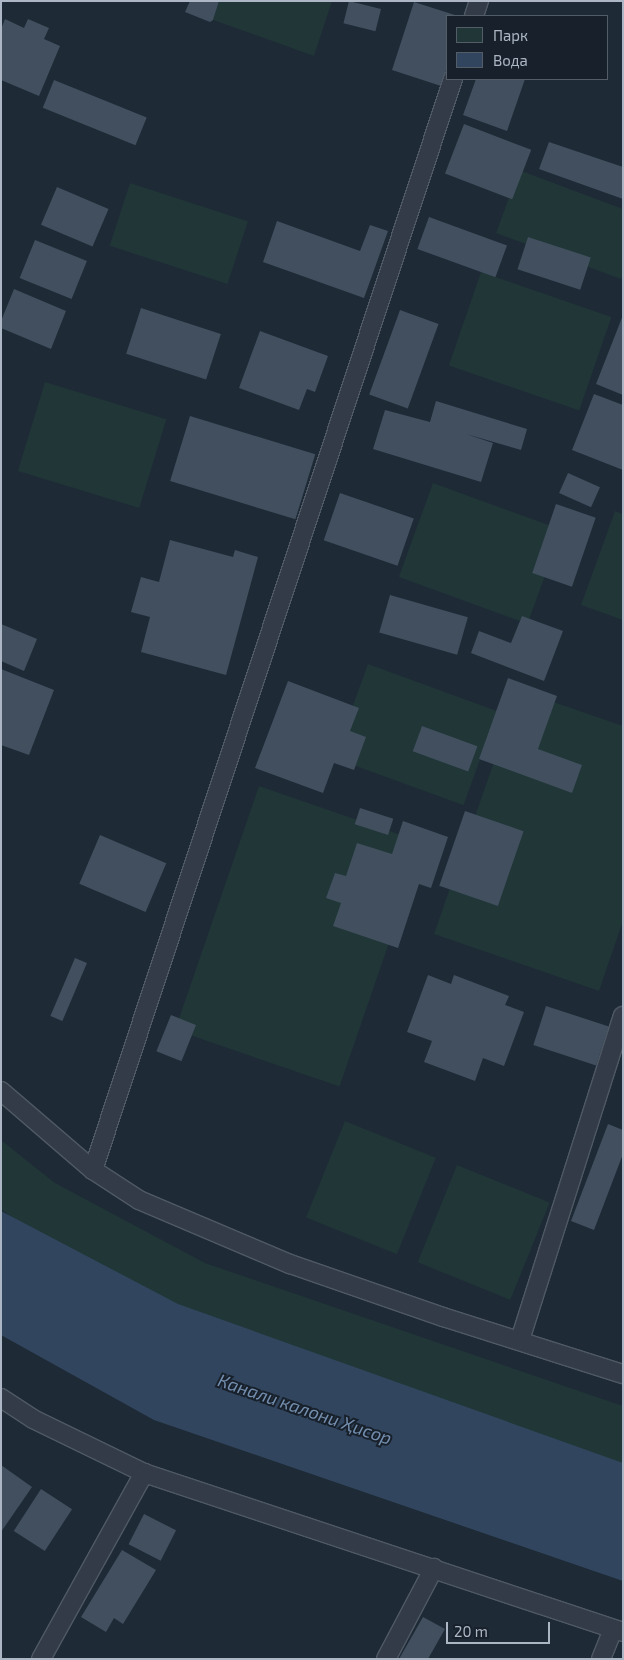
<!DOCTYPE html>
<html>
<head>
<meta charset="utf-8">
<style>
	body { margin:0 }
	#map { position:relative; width:624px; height:1660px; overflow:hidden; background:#1e2a36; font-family:"Exo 2",sans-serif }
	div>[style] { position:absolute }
	.green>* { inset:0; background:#203637; transform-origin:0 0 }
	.water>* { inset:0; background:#31465e }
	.building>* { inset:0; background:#414f5e; transform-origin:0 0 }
	.roads { filter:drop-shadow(1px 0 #4f5965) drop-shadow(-1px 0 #4f5965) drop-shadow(0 1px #4f5965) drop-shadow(0 -1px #4f5965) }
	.lane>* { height:18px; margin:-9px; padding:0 9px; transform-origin:9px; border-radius:9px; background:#323b47 }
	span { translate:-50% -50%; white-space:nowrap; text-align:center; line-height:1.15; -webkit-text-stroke:4px #18212b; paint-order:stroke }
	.water-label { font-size:18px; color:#738eae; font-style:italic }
	.frame { position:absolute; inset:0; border:2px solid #acb6c4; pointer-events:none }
	.legend { position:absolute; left:446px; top:15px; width:162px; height:65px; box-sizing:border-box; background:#18212b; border:1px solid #535d68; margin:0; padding:6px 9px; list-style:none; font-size:15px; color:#acb6c4 }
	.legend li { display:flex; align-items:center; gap:10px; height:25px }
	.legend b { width:25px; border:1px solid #535d68 }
	.scale { position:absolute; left:446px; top:1622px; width:104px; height:22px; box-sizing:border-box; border:2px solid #acb6c4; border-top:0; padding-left:6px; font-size:15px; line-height:18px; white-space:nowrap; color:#acb6c4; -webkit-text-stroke:4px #18212b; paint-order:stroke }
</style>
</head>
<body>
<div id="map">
	<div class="green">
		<i style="clip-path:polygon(219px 1px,332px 1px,314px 56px,213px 20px)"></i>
		<i style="clip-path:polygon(519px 170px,623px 209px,623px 274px,621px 279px,496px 233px)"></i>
		<i style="left:130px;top:183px;width:124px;height:66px;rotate:18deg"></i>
		<i style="left:481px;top:272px;width:138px;height:99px;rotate:19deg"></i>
		<i style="left:45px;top:382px;width:127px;height:93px;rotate:17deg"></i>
		<i style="left:433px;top:483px;width:137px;height:100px;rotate:20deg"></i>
		<i style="clip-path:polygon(615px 511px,623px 514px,623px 620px,581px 605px)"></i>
		<i style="left:368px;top:664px;width:138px;height:100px;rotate:20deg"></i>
		<i style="clip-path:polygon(519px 690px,623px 726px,623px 921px,599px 991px,434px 934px)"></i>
		<i style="left:259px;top:786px;width:174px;height:258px;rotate:19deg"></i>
		<i style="left:345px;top:1121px;width:98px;height:104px;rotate:22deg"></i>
		<i style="clip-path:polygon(1px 1140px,55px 1183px,205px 1263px,623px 1406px,623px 1466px,186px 1312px,28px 1229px,1px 1209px)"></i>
		<i style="left:457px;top:1165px;width:100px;height:105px;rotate:22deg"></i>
	</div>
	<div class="water">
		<i style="clip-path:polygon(1px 1211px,178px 1304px,623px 1463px,623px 1581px,154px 1420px,1px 1335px)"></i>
	</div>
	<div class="building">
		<i style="clip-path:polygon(190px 1px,219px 1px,213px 20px,210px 22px,185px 12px)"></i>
		<i style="left:349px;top:1px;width:33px;height:23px;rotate:14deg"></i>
		<i style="clip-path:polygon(414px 2px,458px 16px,448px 16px,448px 64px,441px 86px,392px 70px)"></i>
		<i style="clip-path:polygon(5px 19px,24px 28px,28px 19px,49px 28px,44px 39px,60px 46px,39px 96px,1px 80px,1px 29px)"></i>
		<i style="clip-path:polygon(476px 79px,525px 79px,507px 131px,463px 115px)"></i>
		<i style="left:54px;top:80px;width:100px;height:30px;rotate:22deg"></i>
		<i style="left:464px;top:124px;width:72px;height:53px;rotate:21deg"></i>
		<i style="clip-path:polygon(549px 142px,623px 167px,623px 199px,539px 169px)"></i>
		<i style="left:57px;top:187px;width:56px;height:41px;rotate:23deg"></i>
		<i style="left:429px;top:217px;width:83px;height:34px;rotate:20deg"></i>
		<i style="clip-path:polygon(277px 221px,360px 251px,370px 225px,388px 231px,364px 298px,263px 262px)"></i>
		<i style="left:528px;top:237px;width:66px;height:34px;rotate:18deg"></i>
		<i style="left:35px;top:240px;width:56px;height:41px;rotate:22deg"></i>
		<i style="clip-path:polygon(14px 289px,66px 311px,51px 349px,1px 328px,1px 321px)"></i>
		<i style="left:141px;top:308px;width:84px;height:48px;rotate:18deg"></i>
		<i style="left:400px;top:310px;width:41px;height:90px;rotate:20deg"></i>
		<i style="clip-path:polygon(623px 315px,623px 395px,596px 384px)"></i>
		<i style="clip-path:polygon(260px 331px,328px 356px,315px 392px,307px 389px,299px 410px,239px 388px)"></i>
		<i style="clip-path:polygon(594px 394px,623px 405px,623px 470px,572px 450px)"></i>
		<i style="clip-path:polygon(436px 401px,527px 429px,521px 450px,466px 434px,493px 443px,481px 482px,373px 449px,385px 410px,430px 422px)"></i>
		<i style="left:190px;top:416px;width:131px;height:68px;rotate:17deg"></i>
		<i style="left:568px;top:473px;width:35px;height:22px;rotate:24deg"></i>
		<i style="left:340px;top:493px;width:78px;height:50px;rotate:19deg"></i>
		<i style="left:556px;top:504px;width:42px;height:73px;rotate:19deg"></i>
		<i style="clip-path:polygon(170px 540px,233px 557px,235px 550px,258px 557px,226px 675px,141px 652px,150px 617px,131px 612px,141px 577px,159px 582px)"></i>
		<i style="left:390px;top:595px;width:81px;height:39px;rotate:16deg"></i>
		<i style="clip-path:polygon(522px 616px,563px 631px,544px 681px,471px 653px,479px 631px,511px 643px)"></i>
		<i style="clip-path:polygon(1px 624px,37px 639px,24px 671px,1px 661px)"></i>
		<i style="clip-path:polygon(1px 669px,54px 690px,29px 755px,1px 745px)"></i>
		<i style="clip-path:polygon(508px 678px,557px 696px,538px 749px,582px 765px,572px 793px,479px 759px)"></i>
		<i style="clip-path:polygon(288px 681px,359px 708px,350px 731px,366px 737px,354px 770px,334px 763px,323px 793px,255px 768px)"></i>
		<i style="left:422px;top:726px;width:59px;height:27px;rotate:20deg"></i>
		<i style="left:360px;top:808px;width:35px;height:17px;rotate:18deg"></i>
		<i style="left:465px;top:811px;width:62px;height:79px;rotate:19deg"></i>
		<i style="clip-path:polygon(403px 821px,448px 837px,431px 888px,419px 884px,398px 948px,333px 926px,341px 903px,326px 898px,335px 873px,346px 876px,357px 843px,392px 854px)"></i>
		<i style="left:100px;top:835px;width:72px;height:53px;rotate:23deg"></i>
		<i style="left:75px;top:958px;width:13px;height:63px;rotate:23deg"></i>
		<i style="clip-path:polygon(428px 975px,451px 984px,454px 975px,509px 996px,505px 1005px,524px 1012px,504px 1066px,483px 1058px,475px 1081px,424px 1062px,432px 1041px,407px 1032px)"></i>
		<i style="left:546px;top:1006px;width:66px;height:41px;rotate:18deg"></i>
		<i style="left:171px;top:1015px;width:27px;height:39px;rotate:22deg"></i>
		<i style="clip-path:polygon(608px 1124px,623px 1130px,623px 1154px,594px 1230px,571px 1221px)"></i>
		<i style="clip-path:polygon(1px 1465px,32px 1487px,1px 1532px)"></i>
		<i style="left:41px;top:1489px;width:37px;height:50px;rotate:33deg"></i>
		<i style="left:144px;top:1514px;width:36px;height:34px;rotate:27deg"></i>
		<i style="clip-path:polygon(122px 1550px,156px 1570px,123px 1624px,114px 1618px,106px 1632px,81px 1617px)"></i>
		<i style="clip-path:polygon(423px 1617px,445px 1629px,428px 1659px,399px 1659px)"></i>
	</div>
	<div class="roads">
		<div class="lane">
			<i style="left:474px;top:16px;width:16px;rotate:-72deg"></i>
			<i style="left:1px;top:1091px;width:121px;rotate:40.7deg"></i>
			<i style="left:93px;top:1170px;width:55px;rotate:33.1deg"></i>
			<i style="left:139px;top:1200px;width:164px;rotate:23deg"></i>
			<i style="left:290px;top:1264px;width:162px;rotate:19.1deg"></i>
			<i style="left:443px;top:1317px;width:189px;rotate:17.6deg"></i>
			<i style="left:93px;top:1170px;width:1149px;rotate:-71.74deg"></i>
			<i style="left:520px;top:1340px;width:340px;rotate:-72.4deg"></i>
			<i style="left:1px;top:1398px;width:38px;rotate:33deg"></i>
			<i style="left:33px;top:1419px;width:123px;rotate:25.9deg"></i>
			<i style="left:144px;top:1473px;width:505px;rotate:18.36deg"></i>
			<i style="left:41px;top:1659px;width:213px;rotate:-61deg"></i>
			<i style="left:386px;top:1659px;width:103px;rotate:-62.2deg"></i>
			<i style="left:601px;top:1659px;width:32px;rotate:-68deg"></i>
		</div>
	</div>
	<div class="water-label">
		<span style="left:305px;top:1409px;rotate:19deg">Канали калони Ҳисор</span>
	</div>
	<div class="frame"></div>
	<ul class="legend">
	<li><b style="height:14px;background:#203637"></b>Парк</li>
	<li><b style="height:14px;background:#31465e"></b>Вода</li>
	</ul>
	<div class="scale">20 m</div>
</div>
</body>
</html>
